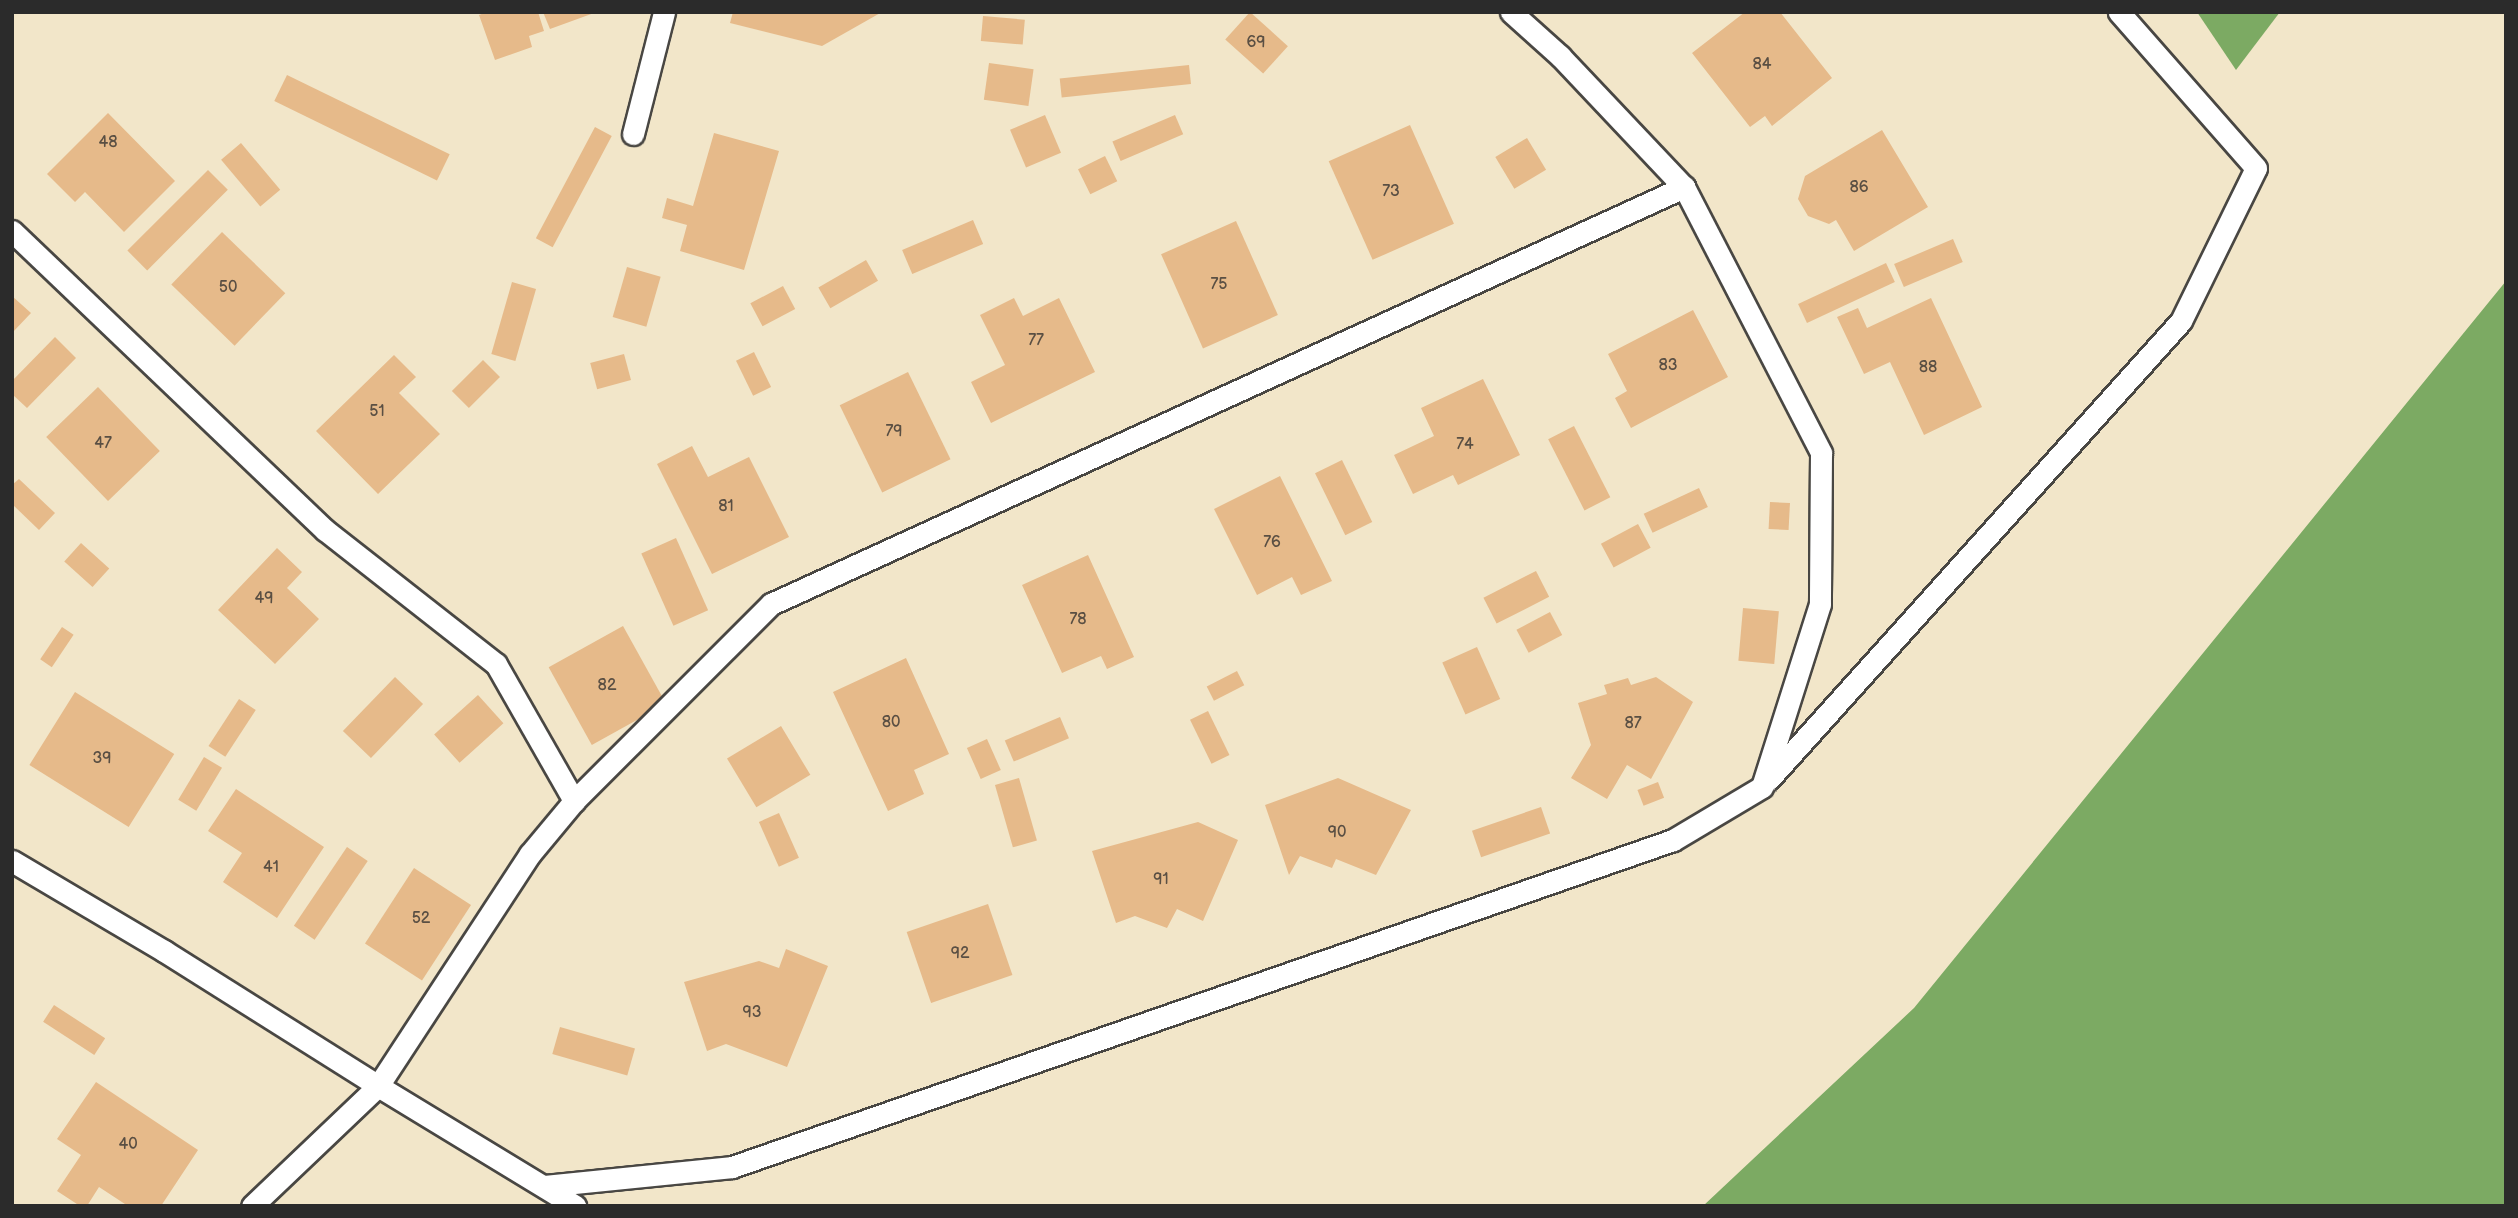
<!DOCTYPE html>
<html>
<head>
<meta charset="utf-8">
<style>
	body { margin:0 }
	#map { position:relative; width:2518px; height:1218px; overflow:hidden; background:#f2e6c9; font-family:"Balsamiq Sans",sans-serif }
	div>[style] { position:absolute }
	.forest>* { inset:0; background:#7caa63 }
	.building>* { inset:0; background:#e6ba8a; transform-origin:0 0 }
	.roads { filter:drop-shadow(2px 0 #494743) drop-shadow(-2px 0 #494743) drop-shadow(0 2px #494743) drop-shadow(0 -2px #494743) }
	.service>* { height:21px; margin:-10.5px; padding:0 10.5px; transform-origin:10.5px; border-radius:10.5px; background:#fff }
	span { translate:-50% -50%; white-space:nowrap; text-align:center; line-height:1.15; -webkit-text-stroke:6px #fcf5e5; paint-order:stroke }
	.number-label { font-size:16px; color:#5a4f43 }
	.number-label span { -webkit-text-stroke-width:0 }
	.frame { position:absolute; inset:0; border:14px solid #2b2b2b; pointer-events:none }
</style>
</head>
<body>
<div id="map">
	<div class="forest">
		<i style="clip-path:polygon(2197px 12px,2280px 12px,2236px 70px)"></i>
		<i style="clip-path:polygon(2506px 281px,2506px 1206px,1703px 1206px,1914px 1008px)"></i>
	</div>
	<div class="building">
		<i style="clip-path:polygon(487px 12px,538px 12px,544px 31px,529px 36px,532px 47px,495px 60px,479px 15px)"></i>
		<i style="clip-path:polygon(543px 12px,594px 12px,594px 13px,550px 29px)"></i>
		<i style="clip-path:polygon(733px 12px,882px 12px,822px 46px,730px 23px)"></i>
		<i style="left:1250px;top:12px;width:51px;height:37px;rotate:42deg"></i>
		<i style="clip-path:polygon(1745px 12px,1780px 12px,1832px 78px,1772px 126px,1765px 116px,1750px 127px,1692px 53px)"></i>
		<i style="left:983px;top:16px;width:42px;height:25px;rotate:5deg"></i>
		<i style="left:989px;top:63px;width:45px;height:37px;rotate:8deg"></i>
		<i style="left:1189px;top:65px;width:19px;height:130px;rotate:84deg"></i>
		<i style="left:287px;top:75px;width:181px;height:29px;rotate:26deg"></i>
		<i style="clip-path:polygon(108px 113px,175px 181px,124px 232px,85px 192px,75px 202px,47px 174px)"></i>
		<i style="left:1045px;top:115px;width:41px;height:38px;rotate:67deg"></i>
		<i style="left:1175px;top:115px;width:21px;height:68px;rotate:67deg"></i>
		<i style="left:1410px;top:125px;width:108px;height:89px;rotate:66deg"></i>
		<i style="left:595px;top:127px;width:19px;height:126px;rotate:28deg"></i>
		<i style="clip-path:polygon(1882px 130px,1928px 207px,1854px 251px,1836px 220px,1829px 224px,1808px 216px,1798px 199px,1805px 176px)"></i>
		<i style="clip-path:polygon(714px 133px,779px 151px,744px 270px,680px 251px,687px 225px,662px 218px,667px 198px,693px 206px)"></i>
		<i style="left:1527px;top:138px;width:37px;height:37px;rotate:59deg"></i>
		<i style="left:241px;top:143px;width:61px;height:26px;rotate:50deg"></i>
		<i style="left:1105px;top:156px;width:28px;height:30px;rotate:64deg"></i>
		<i style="left:208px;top:170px;width:28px;height:114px;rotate:45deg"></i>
		<i style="left:973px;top:220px;width:26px;height:77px;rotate:67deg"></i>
		<i style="left:1236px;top:221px;width:103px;height:82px;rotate:66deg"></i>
		<i style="left:222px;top:232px;width:88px;height:73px;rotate:44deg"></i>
		<i style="left:1953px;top:239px;width:25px;height:64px;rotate:67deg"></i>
		<i style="left:866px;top:260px;width:24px;height:55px;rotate:60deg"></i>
		<i style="left:1886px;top:263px;width:21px;height:97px;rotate:65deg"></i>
		<i style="left:627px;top:267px;width:35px;height:52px;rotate:16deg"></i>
		<i style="left:512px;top:282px;width:25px;height:75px;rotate:16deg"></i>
		<i style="left:783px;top:286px;width:26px;height:37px;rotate:62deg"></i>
		<i style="clip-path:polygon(12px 296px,31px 313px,12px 333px)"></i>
		<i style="clip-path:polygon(1014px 298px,1023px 316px,1059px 298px,1095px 372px,991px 423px,971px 382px,1005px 365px,980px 315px)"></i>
		<i style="clip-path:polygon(1931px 298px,1982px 407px,1924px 435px,1890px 362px,1864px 374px,1837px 317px,1858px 308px,1867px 328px)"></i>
		<i style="clip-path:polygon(1693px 310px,1728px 377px,1631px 428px,1615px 398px,1627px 391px,1608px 354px)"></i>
		<i style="clip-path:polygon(55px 337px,76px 358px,27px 408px,12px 394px,12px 381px)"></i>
		<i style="left:754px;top:352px;width:39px;height:20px;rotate:64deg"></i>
		<i style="left:624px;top:354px;width:27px;height:35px;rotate:75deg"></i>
		<i style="clip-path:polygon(394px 355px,416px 377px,399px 393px,440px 434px,378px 494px,316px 431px)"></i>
		<i style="left:483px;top:360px;width:24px;height:44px;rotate:45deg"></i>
		<i style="left:908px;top:372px;width:97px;height:76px;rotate:64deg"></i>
		<i style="clip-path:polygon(1483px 379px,1520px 455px,1458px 485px,1453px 475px,1413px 494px,1394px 455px,1434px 436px,1421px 408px)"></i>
		<i style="left:98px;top:387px;width:89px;height:72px;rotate:46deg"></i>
		<i style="left:1574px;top:426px;width:80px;height:29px;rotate:63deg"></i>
		<i style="clip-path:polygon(692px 446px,708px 477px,749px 457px,789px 537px,712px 574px,657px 464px)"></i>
		<i style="left:1342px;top:460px;width:69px;height:30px;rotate:64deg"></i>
		<i style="clip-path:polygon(1280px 476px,1332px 581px,1301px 595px,1292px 577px,1257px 595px,1214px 509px)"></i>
		<i style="clip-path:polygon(19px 479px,55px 513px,39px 530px,12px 504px,12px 485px)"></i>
		<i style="left:1699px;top:488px;width:21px;height:61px;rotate:65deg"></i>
		<i style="left:1770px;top:502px;width:20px;height:27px;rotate:3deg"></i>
		<i style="left:1638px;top:524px;width:27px;height:42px;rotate:62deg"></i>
		<i style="left:676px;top:538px;width:79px;height:38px;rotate:66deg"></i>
		<i style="left:81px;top:543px;width:38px;height:25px;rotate:42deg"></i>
		<i style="clip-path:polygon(277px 548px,302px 572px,287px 588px,319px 619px,275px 664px,218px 610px)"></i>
		<i style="clip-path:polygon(1088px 555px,1134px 657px,1107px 669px,1101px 656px,1062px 673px,1022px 585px)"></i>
		<i style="left:1536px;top:571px;width:29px;height:59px;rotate:63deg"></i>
		<i style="left:1743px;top:608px;width:36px;height:53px;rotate:5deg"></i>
		<i style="left:1550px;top:612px;width:26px;height:38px;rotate:62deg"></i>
		<i style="left:623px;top:626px;width:89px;height:85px;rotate:61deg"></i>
		<i style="left:62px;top:627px;width:14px;height:39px;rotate:34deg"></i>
		<i style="left:1477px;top:647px;width:57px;height:38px;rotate:66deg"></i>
		<i style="clip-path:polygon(906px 658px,949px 754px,914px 770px,924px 794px,888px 811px,833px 692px)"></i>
		<i style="left:1237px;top:671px;width:16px;height:34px;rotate:63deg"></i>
		<i style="left:395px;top:677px;width:39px;height:75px;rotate:44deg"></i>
		<i style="clip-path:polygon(1656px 677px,1693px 702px,1651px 779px,1627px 765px,1607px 799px,1571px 778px,1591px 745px,1578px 703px,1607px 694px,1604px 685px,1628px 678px,1631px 685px)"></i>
		<i style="left:75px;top:692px;width:117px;height:86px;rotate:32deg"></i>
		<i style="left:478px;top:695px;width:38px;height:59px;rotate:48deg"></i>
		<i style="left:239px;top:699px;width:20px;height:56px;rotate:33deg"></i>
		<i style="left:1208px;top:711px;width:49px;height:20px;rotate:64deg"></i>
		<i style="left:1060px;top:717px;width:23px;height:60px;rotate:67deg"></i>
		<i style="left:781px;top:726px;width:57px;height:63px;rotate:59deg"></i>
		<i style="left:987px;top:739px;width:34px;height:22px;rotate:66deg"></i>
		<i style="left:204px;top:757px;width:21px;height:50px;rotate:31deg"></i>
		<i style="left:1019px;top:778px;width:65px;height:25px;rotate:74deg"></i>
		<i style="clip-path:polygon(1338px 778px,1411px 810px,1376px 875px,1336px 859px,1332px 868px,1300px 856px,1289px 875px,1265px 805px)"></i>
		<i style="left:1658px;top:782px;width:17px;height:22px;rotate:69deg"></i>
		<i style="clip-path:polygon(236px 789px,324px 847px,277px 918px,223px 882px,242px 853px,208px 831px)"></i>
		<i style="left:1541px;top:807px;width:28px;height:73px;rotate:71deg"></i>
		<i style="left:779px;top:813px;width:49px;height:22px;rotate:66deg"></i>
		<i style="clip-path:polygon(1198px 822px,1238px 840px,1203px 921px,1177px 909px,1167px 928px,1135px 916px,1116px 923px,1092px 851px)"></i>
		<i style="left:347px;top:847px;width:25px;height:95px;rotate:34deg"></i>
		<i style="left:414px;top:868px;width:68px;height:90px;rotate:33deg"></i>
		<i style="left:988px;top:904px;width:75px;height:86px;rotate:71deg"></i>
		<i style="clip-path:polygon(786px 949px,828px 966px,787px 1067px,726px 1044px,707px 1051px,684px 982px,759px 961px,779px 968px)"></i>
		<i style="left:54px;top:1005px;width:61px;height:20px;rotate:33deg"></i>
		<i style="left:560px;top:1027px;width:78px;height:28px;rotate:16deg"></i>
		<i style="clip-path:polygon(96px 1082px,198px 1150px,161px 1206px,128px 1206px,99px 1187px,87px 1206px,80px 1206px,57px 1191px,81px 1155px,57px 1139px)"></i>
	</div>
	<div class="roads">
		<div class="service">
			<i style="left:1511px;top:12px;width:66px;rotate:41.9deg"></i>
			<i style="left:1560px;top:56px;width:180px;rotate:46.6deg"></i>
			<i style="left:633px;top:134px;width:126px;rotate:-75.7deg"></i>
			<i style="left:12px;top:231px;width:433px;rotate:43.7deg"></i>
			<i style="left:325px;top:530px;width:217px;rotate:38.1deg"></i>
			<i style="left:496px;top:664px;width:158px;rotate:60.3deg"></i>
			<i style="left:1768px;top:780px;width:617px;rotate:-48.02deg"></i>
			<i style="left:2181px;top:321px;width:170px;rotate:-63.9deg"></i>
			<i style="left:2256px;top:168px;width:208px;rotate:-131.3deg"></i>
			<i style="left:12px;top:861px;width:177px;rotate:30.6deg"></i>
			<i style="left:164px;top:951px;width:253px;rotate:32.2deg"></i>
			<i style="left:378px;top:1086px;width:277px;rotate:-56.8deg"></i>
			<i style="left:530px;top:854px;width:69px;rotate:-50.3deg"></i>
			<i style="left:574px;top:801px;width:279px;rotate:-45deg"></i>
			<i style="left:771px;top:604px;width:1004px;rotate:-24.55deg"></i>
			<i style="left:1684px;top:187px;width:299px;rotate:62.7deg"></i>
			<i style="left:1821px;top:453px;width:151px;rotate:90.4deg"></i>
			<i style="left:1820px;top:604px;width:192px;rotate:107.6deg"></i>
			<i style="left:1762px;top:787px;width:104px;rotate:149.2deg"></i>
			<i style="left:1673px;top:840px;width:996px;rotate:160.84deg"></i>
			<i style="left:732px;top:1167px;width:188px;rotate:174.2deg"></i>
			<i style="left:252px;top:1206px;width:174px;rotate:-43.6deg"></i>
			<i style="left:378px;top:1086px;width:231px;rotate:31.3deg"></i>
		</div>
	</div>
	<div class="number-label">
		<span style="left:1256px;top:43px">69</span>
		<span style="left:1762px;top:65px">84</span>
		<span style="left:108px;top:143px">48</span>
		<span style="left:1859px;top:188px">86</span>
		<span style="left:1391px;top:192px">73</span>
		<span style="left:1219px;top:285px">75</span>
		<span style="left:228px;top:288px">50</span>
		<span style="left:1036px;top:341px">77</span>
		<span style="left:1668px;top:366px">83</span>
		<span style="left:1928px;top:368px">88</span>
		<span style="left:377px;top:412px">51</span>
		<span style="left:894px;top:432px">79</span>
		<span style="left:103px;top:444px">47</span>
		<span style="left:1465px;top:445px">74</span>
		<span style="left:726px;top:507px">81</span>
		<span style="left:1272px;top:543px">76</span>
		<span style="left:264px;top:599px">49</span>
		<span style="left:1078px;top:620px">78</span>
		<span style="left:607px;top:686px">82</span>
		<span style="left:891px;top:723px">80</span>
		<span style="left:1633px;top:724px">87</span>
		<span style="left:102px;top:759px">39</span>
		<span style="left:1337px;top:833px">90</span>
		<span style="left:271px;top:868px">41</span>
		<span style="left:1161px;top:880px">91</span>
		<span style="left:421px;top:919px">52</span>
		<span style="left:960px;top:954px">92</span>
		<span style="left:752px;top:1013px">93</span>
		<span style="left:128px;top:1145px">40</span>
	</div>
	<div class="frame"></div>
</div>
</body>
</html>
